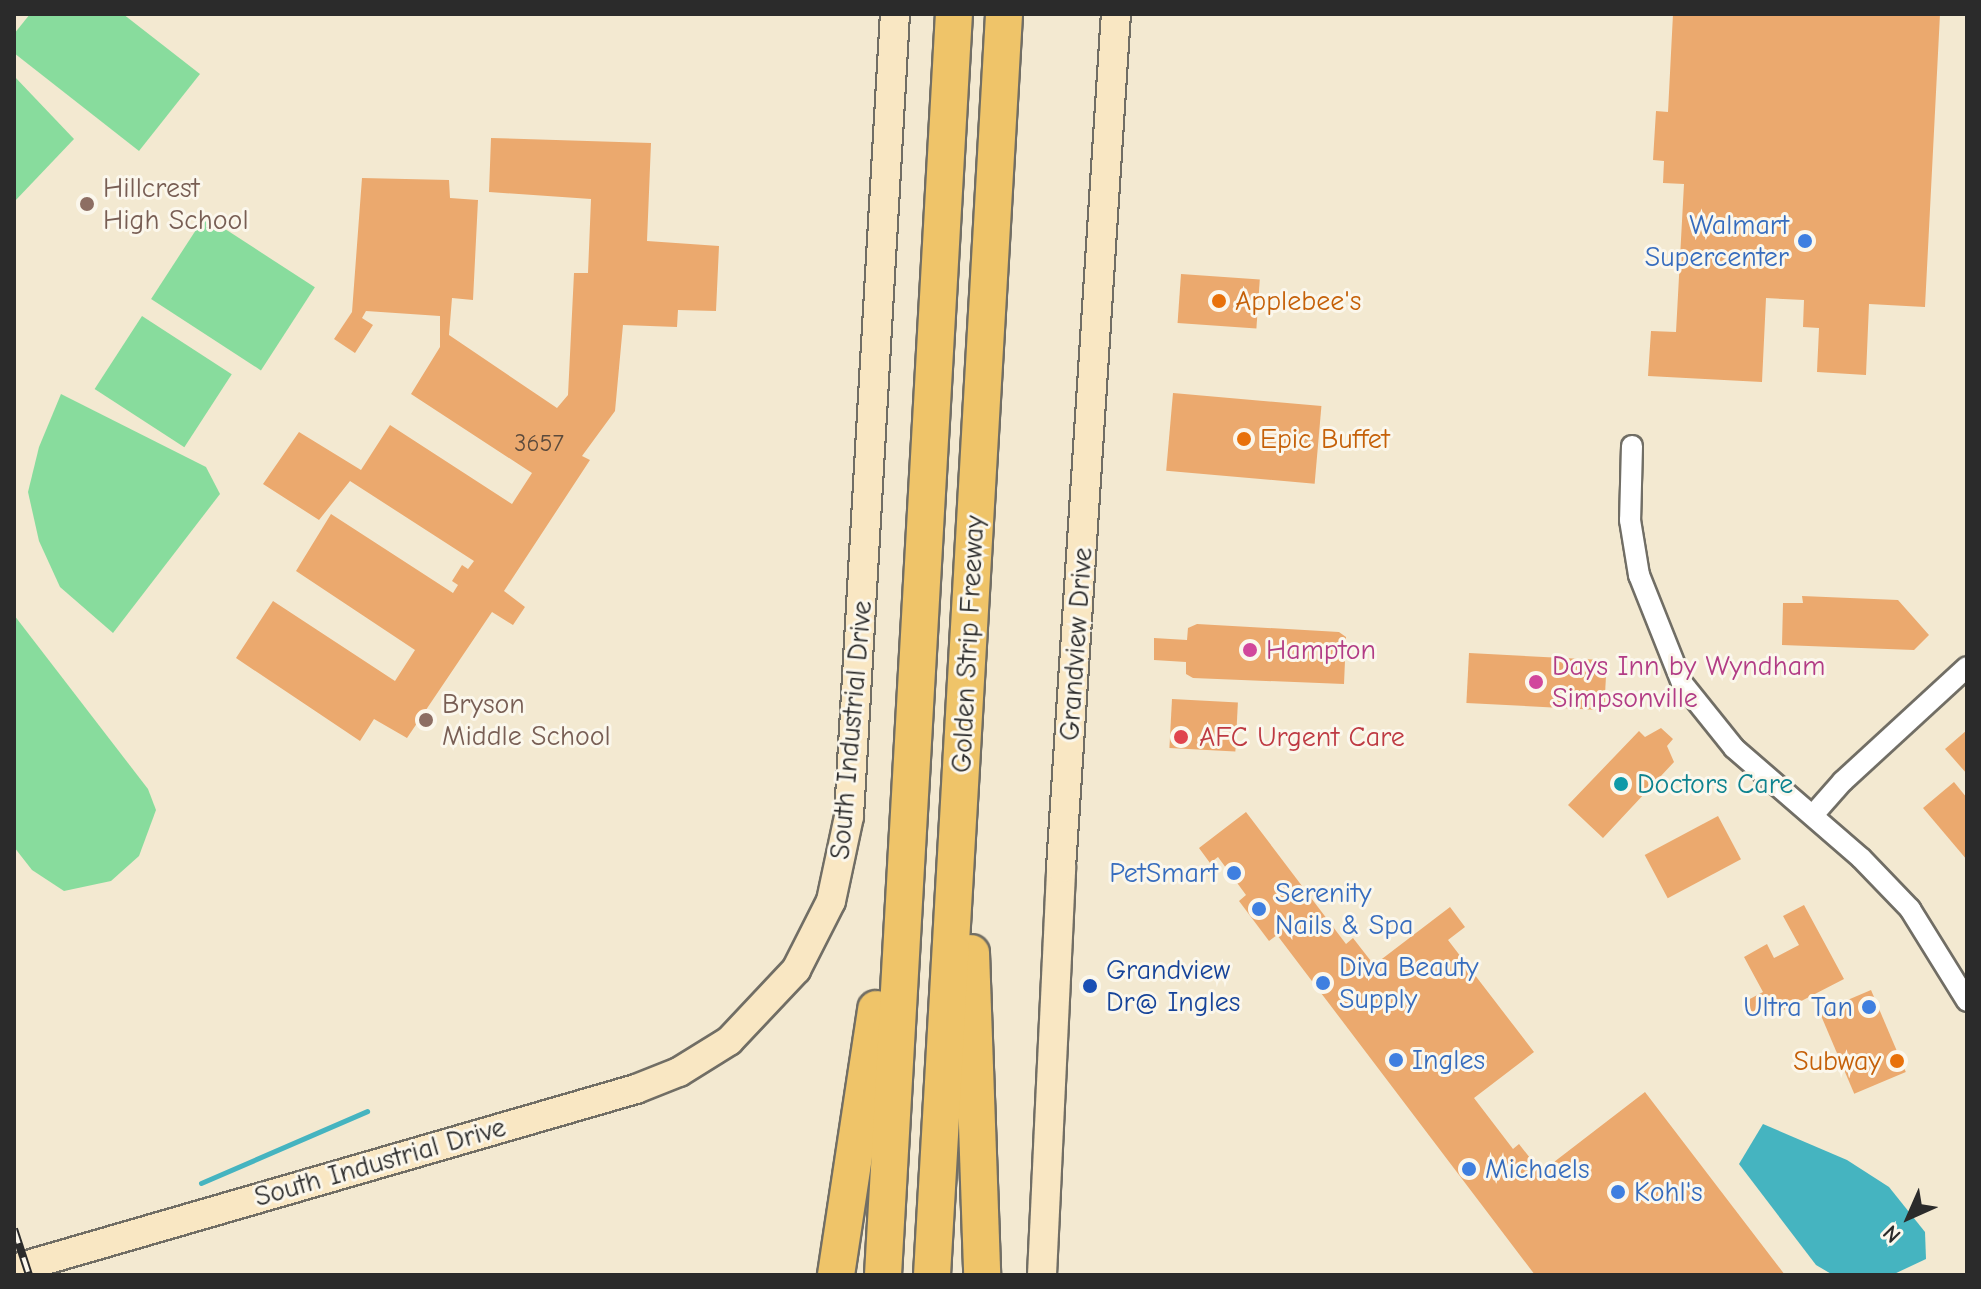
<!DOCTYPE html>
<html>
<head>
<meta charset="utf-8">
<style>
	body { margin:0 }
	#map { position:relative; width:1981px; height:1289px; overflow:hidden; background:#f3e9d1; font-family:"Comic Neue",sans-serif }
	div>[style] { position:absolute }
	.green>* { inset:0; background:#88dc9d; transform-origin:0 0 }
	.water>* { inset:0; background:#45b4c0 }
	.stream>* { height:5px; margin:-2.5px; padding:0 2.5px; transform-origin:2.5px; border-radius:2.5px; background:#45b4c0 }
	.building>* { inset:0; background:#eba96e; transform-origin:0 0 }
	.roads { filter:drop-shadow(2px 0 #716e65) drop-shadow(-2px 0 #716e65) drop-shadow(0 2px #716e65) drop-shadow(0 -2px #716e65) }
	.street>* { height:20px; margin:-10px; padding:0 10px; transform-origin:10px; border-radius:10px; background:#fff }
	.secondary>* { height:28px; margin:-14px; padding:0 14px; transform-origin:14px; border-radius:14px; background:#f9e7c3 }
	.highway>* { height:36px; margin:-18px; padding:0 18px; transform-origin:18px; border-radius:18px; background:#efc469 }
	.rail>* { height:8px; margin-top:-4px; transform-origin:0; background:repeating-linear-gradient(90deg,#fbf7ec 0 15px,#2b2b2b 0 30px); box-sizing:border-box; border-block:2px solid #2b2b2b }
	.dots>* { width:22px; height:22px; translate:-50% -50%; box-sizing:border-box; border:4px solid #fbf7ec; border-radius:50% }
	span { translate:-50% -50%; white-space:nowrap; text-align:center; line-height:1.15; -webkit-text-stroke:6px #fbf7ec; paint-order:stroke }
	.number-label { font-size:24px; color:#5b4a3c }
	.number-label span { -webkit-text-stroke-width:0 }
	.education-label { font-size:28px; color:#785e54 }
	.left { translate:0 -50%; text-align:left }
	.shop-label { font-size:28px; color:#366cbe }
	.right { translate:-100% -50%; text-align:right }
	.food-label { font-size:28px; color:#c56008 }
	.street-label { font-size:28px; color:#2b2b2b }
	.hotel-label { font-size:28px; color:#b23c85 }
	.health-label { font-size:28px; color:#be3a42 }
	.culture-label { font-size:28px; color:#0d838f }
	.transit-label { font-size:28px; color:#164399 }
	.frame { position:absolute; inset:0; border:16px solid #2b2b2b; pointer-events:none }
	.north { position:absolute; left:1869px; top:1177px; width:80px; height:80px; -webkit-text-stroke:6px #fbf7ec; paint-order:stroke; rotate:225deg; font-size:22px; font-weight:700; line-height:32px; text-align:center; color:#2b2b2b }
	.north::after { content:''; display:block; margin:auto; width:28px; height:36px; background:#2b2b2b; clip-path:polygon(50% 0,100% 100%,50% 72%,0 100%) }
</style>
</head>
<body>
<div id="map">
	<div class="green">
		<i style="clip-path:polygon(30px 14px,123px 14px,200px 74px,139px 151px,14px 53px,14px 34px)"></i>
		<i style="clip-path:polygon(14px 76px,74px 139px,14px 202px)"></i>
		<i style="left:205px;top:216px;width:131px;height:99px;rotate:33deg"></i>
		<i style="left:142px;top:316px;width:107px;height:87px;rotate:33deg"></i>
		<i style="clip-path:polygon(61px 394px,206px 467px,220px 494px,113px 633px,60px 587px,39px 541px,28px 492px,39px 447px)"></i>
		<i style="clip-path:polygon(14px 615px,148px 789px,156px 810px,139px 856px,111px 881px,64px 891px,32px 870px,14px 847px)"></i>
	</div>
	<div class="water">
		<i style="clip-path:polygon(1763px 1124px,1847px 1160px,1889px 1187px,1925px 1232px,1926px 1259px,1892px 1275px,1833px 1275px,1816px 1265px,1739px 1164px)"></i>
	</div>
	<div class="stream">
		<i style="left:201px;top:1183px;width:181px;rotate:-23.4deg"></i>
	</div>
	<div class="building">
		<i style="clip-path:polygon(1673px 14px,1940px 14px,1925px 307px,1869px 304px,1866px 375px,1817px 372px,1819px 328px,1803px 327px,1804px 300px,1766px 298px,1762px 382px,1648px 376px,1651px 331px,1676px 332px,1684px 184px,1663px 183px,1664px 161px,1653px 160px,1656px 111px,1668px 112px)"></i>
		<i style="clip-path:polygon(491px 138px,651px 143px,647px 241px,719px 246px,716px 311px,678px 310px,677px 327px,623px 325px,615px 411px,582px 456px,590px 460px,504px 591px,525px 607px,513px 625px,492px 612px,407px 738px,374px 719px,360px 741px,236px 658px,273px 601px,395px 681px,415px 650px,296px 571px,331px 514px,453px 593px,458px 585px,452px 581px,462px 565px,468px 569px,474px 561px,350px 481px,319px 520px,263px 484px,299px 432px,361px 470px,390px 425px,512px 504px,532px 473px,411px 394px,440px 347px,440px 316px,366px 311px,362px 318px,373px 325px,355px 353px,334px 339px,352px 312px,362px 178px,449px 180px,450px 198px,478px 200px,473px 300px,452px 298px,449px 335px,557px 408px,568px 395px,574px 273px,588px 273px,591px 199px,489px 192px)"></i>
		<i style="left:1181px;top:274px;width:79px;height:49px;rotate:4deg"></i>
		<i style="left:1173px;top:393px;width:149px;height:78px;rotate:5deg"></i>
		<i style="clip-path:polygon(1802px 596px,1898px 600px,1929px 635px,1914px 650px,1782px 645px,1783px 603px,1803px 603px)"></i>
		<i style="clip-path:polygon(1197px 624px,1339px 632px,1346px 637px,1344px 684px,1193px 678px,1186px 674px,1186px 662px,1154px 660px,1154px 638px,1187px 640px,1188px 628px)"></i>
		<i style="left:1469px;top:653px;width:138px;height:50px;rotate:3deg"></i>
		<i style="left:1172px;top:699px;width:66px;height:49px;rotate:3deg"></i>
		<i style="clip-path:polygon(1661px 728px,1673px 739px,1667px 746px,1674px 762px,1603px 838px,1568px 805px,1639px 731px,1645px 737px)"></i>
		<i style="clip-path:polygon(1967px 730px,1967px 774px,1945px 749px)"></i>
		<i style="clip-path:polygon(1954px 782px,1967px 798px,1967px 860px,1923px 808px)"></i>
		<i style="clip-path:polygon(1246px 812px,1346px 944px,1353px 938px,1374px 965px,1450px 907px,1465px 927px,1448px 940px,1534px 1052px,1474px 1098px,1513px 1149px,1519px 1144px,1541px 1172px,1645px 1092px,1785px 1275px,1535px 1275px,1277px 935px,1269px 941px,1239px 901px,1246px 895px,1218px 857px,1210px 863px,1199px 848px)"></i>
		<i style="left:1718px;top:816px;width:49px;height:83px;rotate:62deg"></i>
		<i style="clip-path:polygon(1804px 905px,1844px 979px,1776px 1014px,1773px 1007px,1754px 1017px,1746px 1001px,1763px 992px,1744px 957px,1767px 944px,1774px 958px,1799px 945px,1783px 916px)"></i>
		<i style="left:1871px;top:990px;width:89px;height:56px;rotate:67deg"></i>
	</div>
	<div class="roads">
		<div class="street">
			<i style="left:1632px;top:446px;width:74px;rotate:91.5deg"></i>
			<i style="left:1630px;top:520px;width:56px;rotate:80.7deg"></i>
			<i style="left:1639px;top:575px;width:116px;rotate:68.3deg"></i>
			<i style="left:1682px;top:683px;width:83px;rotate:51.3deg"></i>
			<i style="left:1734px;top:748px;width:168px;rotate:40.9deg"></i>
			<i style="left:1861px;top:858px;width:71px;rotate:46.1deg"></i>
			<i style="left:1910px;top:909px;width:108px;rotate:58.2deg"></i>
			<i style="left:1813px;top:815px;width:45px;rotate:-48.6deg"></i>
			<i style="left:1843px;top:781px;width:168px;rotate:-42.6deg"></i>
		</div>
		<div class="secondary">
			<i style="left:14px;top:1269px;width:648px;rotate:-16.14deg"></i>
			<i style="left:636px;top:1089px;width:46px;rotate:-21.6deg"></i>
			<i style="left:679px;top:1072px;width:59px;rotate:-31.8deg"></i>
			<i style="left:729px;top:1041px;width:98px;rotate:-46.7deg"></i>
			<i style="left:796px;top:970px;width:77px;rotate:-63.1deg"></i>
			<i style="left:831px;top:901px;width:87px;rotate:-78deg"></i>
			<i style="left:849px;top:816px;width:803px;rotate:-86.72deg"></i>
			<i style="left:1042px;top:1275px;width:407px;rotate:-87.3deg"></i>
			<i style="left:1061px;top:868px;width:856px;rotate:-86.32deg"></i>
		</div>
		<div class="highway">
			<i style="left:971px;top:953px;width:322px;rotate:88deg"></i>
			<i style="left:836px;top:1275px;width:269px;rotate:-81.4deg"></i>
			<i style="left:883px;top:1275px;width:1263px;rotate:-86.78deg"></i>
			<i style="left:932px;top:1275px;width:1263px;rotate:-86.73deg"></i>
		</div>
	</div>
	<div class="rail">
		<i style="left:14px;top:1229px;width:48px;rotate:71.9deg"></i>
	</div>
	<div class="dots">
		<i style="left:87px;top:204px;background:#8d6e63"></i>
		<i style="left:1805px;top:241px;background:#3f7fe0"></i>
		<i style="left:1219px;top:301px;background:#e8710a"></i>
		<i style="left:1244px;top:439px;background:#e8710a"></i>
		<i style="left:1250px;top:650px;background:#d1479c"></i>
		<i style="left:1536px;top:682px;background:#d1479c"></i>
		<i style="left:426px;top:720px;background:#8d6e63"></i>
		<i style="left:1181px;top:737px;background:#e0444e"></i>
		<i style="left:1621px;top:784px;background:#0f9aa8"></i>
		<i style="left:1234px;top:873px;background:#3f7fe0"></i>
		<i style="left:1259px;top:909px;background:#3f7fe0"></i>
		<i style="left:1323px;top:983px;background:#3f7fe0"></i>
		<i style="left:1090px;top:986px;background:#1a4fb4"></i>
		<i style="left:1869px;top:1007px;background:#3f7fe0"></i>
		<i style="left:1396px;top:1060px;background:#3f7fe0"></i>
		<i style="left:1897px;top:1061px;background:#e8710a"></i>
		<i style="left:1469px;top:1169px;background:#3f7fe0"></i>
		<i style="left:1618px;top:1192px;background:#3f7fe0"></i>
	</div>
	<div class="number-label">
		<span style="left:539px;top:444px">3657</span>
	</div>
	<div class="education-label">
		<span class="left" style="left:103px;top:204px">Hillcrest<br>High School</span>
		<span class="left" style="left:442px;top:720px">Bryson<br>Middle School</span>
	</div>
	<div class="shop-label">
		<span class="right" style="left:1789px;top:241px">Walmart<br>Supercenter</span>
		<span class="right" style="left:1218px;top:873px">PetSmart</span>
		<span class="left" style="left:1275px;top:909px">Serenity<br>Nails &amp; Spa</span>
		<span class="left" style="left:1339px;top:983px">Diva Beauty<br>Supply</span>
		<span class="right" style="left:1853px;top:1007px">Ultra Tan</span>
		<span class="left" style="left:1412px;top:1060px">Ingles</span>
		<span class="left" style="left:1485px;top:1169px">Michaels</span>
		<span class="left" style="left:1634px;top:1192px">Kohl's</span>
	</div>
	<div class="food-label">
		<span class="left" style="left:1235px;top:301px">Applebee's</span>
		<span class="left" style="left:1260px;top:439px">Epic Buffet</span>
		<span class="right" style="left:1881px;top:1061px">Subway</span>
	</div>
	<div class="street-label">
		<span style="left:968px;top:644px;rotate:-87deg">Golden Strip Freeway</span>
		<span style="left:1076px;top:644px;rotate:-86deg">Grandview Drive</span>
		<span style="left:851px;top:730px;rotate:-85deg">South Industrial Drive</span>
		<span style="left:380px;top:1162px;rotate:-16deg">South Industrial Drive</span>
	</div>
	<div class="hotel-label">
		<span class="left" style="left:1266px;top:650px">Hampton</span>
		<span class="left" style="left:1552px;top:682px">Days Inn by Wyndham<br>Simpsonville</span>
	</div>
	<div class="health-label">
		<span class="left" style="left:1199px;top:737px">AFC Urgent Care</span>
	</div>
	<div class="culture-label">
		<span class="left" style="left:1637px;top:784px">Doctors Care</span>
	</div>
	<div class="transit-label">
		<span class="left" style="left:1106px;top:986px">Grandview<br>Dr@ Ingles</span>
	</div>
	<div class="frame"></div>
	<div class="north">N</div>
</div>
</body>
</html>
